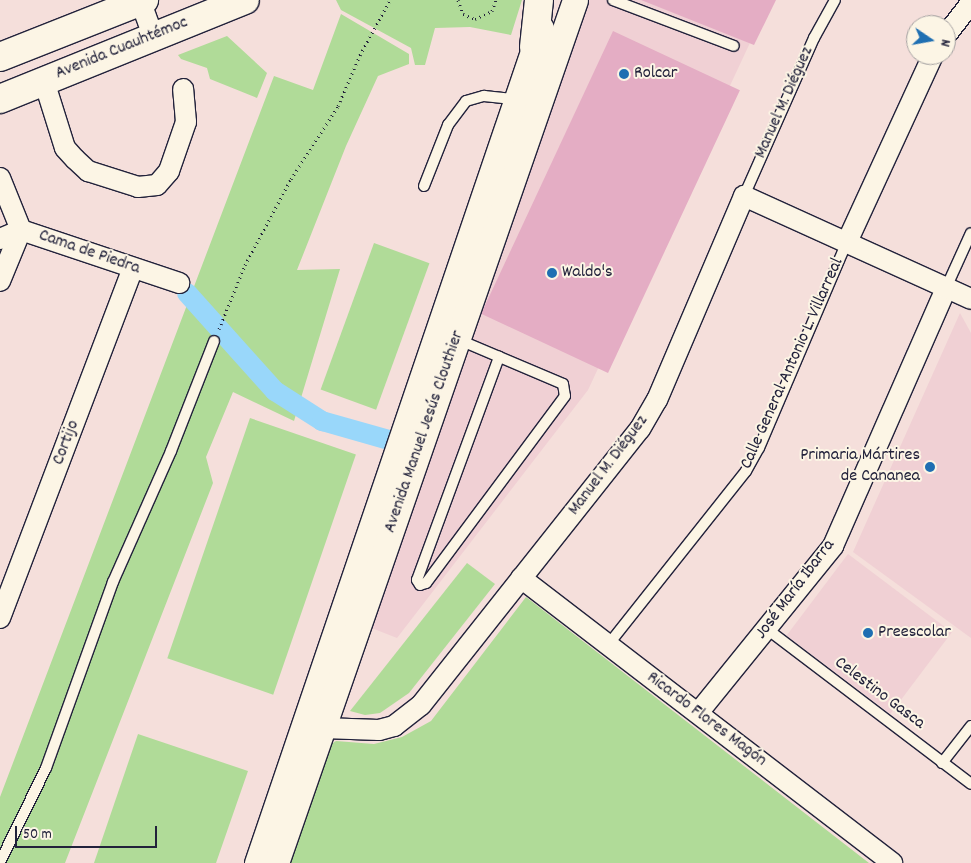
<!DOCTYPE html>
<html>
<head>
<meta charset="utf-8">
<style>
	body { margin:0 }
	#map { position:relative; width:971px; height:863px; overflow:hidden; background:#f5dfdb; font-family:Dekko,sans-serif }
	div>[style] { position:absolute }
	.built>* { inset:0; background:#f0d0d4; transform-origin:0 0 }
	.green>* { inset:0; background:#b0db98; transform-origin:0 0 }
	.canal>* { height:20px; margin:-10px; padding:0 10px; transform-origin:10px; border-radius:10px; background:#99d7fa }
	.building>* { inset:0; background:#e4adc4; transform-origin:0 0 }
	.path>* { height:3px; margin-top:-1.5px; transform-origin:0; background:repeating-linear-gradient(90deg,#22223b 0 1px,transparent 0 5px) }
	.roads { filter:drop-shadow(1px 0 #22223b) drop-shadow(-1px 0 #22223b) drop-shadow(0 1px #22223b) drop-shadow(0 -1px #22223b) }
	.service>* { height:10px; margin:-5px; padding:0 5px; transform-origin:5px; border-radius:5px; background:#fcf5e5 }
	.minor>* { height:20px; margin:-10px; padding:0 10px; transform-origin:10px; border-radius:10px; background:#fcf5e5 }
	.tertiary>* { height:25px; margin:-12.5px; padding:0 12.5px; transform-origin:12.5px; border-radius:12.5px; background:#fcf5e5 }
	.secondary>* { height:28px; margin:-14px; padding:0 14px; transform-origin:14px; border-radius:14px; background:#fcf5e5 }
	.dots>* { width:14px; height:14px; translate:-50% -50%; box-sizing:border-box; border:2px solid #fcf5e5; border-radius:50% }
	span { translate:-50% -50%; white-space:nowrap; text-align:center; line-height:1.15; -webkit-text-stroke:4px #fcf5e5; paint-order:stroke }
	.street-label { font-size:18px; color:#22223b }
	.poi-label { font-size:18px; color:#22223b }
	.left { translate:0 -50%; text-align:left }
	.right { translate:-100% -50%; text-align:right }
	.north { position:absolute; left:906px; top:15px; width:50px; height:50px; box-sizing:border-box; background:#fcf5e5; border:1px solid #a5a1a1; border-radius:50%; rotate:102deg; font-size:14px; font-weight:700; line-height:20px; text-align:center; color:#22223b }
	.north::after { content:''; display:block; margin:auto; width:18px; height:22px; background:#1f6fb2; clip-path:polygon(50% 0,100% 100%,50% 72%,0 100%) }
	.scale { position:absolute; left:15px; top:826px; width:142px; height:22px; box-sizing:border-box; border:2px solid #22223b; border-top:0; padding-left:6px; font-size:15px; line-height:18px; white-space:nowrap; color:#22223b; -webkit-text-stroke:4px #fcf5e5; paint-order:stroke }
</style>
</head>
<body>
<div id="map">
	<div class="built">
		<i style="clip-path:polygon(586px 0,770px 0,588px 390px,397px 638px,369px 627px)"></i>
		<i style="clip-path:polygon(960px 313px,971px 333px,971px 638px,853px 552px)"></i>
		<i style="left:848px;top:554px;width:130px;height:102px;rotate:37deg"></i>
	</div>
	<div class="green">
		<i style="clip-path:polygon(336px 0,522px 0,511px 35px,470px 27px,435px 28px,425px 65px,415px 65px,411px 48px,341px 10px)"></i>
		<i style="clip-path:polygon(341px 14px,409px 54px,409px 64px,378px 76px,346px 146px,297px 270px,340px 269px,294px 421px,233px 392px,206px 457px,213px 483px,65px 863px,0 863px,0 797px,274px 76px,313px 90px)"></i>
		<i style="clip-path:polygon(227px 36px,267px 73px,257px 98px,210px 79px,207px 68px,181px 59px,178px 55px)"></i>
		<i style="left:374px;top:243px;width:59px;height:156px;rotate:20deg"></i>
		<i style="left:250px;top:418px;width:112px;height:254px;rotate:19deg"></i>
		<i style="clip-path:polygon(467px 563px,495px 584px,409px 693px,380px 713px,365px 715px,350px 711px)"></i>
		<i style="clip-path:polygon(526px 597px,869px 863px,287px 863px,328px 746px,336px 741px,374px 744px,402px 737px,431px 721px)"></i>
		<i style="clip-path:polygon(138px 734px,248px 771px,216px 863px,94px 863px)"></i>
	</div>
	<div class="canal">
		<i style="left:187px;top:293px;width:132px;rotate:48.1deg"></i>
		<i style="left:275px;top:391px;width:56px;rotate:32.6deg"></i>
		<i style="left:322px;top:421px;width:70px;rotate:15.8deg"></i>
	</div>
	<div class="building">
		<i style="clip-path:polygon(641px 0,776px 0,754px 45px)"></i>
		<i style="left:613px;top:31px;width:140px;height:312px;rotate:25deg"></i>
	</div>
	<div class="path">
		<i style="left:458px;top:0;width:15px;rotate:70deg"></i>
		<i style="left:463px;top:14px;width:13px;rotate:23deg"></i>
		<i style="left:475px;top:19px;width:19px;rotate:-25deg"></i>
		<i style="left:492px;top:11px;width:12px;rotate:-70deg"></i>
		<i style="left:219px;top:329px;width:69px;rotate:-67.9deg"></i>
		<i style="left:245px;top:265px;width:98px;rotate:-61.9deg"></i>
		<i style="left:291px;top:179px;width:87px;rotate:-57.2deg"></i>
		<i style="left:338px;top:106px;width:56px;rotate:-66.7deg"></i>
		<i style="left:360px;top:55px;width:63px;rotate:-61.4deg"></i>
	</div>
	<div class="roads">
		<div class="service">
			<i style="left:613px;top:0;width:129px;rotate:20.8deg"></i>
			<i style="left:424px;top:186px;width:66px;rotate:-68.5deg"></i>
			<i style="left:448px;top:125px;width:30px;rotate:-53deg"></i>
			<i style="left:466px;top:101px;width:19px;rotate:-16deg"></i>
			<i style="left:484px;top:96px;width:31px;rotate:6deg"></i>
			<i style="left:744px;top:196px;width:173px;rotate:-66.1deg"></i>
			<i style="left:814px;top:38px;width:43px;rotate:-61.1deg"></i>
			<i style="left:946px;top:288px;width:60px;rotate:-65.6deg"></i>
			<i style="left:457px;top:339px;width:115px;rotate:23deg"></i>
			<i style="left:563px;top:384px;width:12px;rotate:81deg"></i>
			<i style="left:565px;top:396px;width:233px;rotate:126.6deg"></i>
			<i style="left:426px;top:583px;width:6px;rotate:162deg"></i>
			<i style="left:420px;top:585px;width:6px;rotate:-121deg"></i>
			<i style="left:417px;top:580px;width:238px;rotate:-69.8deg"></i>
			<i style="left:767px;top:629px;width:256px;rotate:37.2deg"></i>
			<i style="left:608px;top:645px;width:222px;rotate:-51.6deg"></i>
			<i style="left:746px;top:471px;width:26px;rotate:-61deg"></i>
			<i style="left:759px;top:448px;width:224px;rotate:-66.9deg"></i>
			<i style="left:942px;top:763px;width:47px;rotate:-51.9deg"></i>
			<i style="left:0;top:862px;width:105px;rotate:-63.9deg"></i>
			<i style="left:46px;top:768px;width:198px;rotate:-70.2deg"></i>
			<i style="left:113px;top:582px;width:143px;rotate:-66.1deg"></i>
			<i style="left:171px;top:451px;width:118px;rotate:-68.6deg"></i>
		</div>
		<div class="minor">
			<i style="left:140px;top:0;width:38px;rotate:70deg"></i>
			<i style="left:946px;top:35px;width:41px;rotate:-52deg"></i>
			<i style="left:44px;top:81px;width:70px;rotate:72.6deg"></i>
			<i style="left:65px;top:148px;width:15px;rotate:48deg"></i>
			<i style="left:75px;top:159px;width:18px;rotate:43deg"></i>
			<i style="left:88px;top:171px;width:52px;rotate:17.7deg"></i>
			<i style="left:138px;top:187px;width:19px;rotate:-6deg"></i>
			<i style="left:157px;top:185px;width:18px;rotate:-49deg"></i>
			<i style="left:169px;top:171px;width:52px;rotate:-70.9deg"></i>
			<i style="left:186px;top:122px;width:33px;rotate:-95deg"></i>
			<i style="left:0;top:178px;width:56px;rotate:68deg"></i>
			<i style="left:21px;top:230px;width:55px;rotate:112.4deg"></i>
			<i style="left:0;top:239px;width:23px;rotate:-23deg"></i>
			<i style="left:21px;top:230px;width:167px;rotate:18.5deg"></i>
			<i style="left:847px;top:242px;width:206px;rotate:-65.3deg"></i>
			<i style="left:521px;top:578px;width:468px;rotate:37.5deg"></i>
			<i style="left:0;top:618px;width:374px;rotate:-69.2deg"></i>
			<i style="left:698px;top:713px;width:215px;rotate:-51deg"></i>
			<i style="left:833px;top:546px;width:282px;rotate:-66.3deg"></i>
			<i style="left:310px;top:724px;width:14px;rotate:17deg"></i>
			<i style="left:323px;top:728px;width:56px;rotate:2deg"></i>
			<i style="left:379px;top:730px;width:16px;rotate:-15deg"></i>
			<i style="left:394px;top:726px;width:34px;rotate:-38deg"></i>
			<i style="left:421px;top:705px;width:352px;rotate:-51.6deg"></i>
			<i style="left:640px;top:429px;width:34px;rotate:-60deg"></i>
			<i style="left:657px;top:400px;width:222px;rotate:-66.9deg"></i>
			<i style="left:744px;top:196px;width:249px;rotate:24.4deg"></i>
		</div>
		<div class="tertiary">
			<i style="left:257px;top:863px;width:882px;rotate:-71.22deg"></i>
			<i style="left:276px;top:863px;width:913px;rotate:-70.89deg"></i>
		</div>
		<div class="secondary">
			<i style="left:534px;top:47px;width:47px;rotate:-83.9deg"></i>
			<i style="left:0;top:57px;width:155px;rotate:-21.6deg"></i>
			<i style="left:0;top:99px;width:264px;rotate:-22deg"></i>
		</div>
	</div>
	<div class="dots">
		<i style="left:624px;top:74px;background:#1f6fb2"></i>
		<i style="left:552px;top:273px;background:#1f6fb2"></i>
		<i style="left:930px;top:467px;background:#1f6fb2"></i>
		<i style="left:868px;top:633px;background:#1f6fb2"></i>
	</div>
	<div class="street-label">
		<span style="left:122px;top:49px;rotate:-22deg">Avenida Cuauhtémoc</span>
		<span style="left:785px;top:103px;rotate:-66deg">Manuel M. Diéguez</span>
		<span style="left:89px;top:253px;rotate:19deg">Cama de Piedra</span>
		<span style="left:793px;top:364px;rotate:-66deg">Calle General Antonio L. Villarreal</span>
		<span style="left:425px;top:432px;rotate:-71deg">Avenida Manuel Jesús Clouthier</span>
		<span style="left:67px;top:443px;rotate:-69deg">Cortijo</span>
		<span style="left:609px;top:466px;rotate:-53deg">Manuel M. Diéguez</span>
		<span style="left:796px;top:590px;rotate:-53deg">José María Ibarra</span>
		<span style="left:879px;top:694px;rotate:37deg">Celestino Gasca</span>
		<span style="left:706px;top:720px;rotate:37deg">Ricardo Flores Magón</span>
	</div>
	<div class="poi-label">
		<span class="left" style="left:634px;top:74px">Rolcar</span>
		<span class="left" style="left:562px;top:273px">Waldo's</span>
		<span class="right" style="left:920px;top:467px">Primaria Mártires<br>de Cananea</span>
		<span class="left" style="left:878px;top:633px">Preescolar</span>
	</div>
	<div class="north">N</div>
	<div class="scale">50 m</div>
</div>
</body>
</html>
